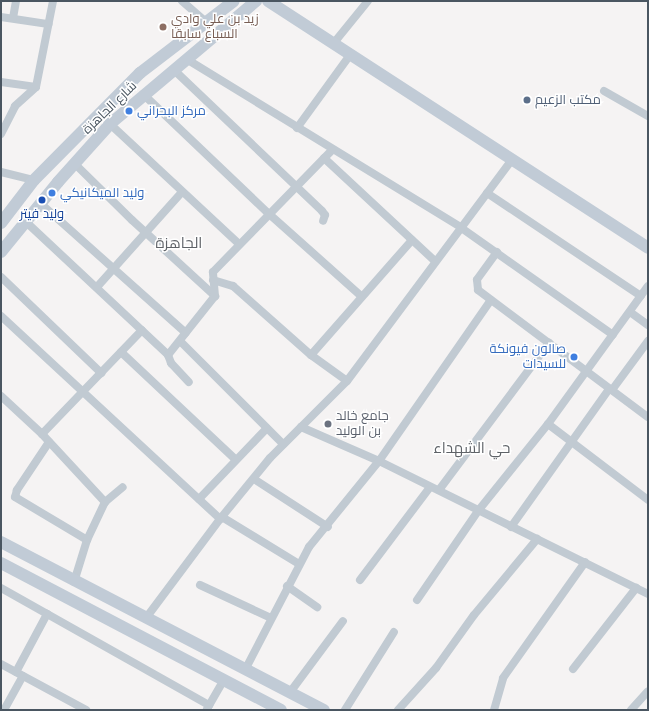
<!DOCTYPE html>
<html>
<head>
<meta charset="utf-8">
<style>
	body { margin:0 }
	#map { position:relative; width:649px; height:711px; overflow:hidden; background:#f5f3f3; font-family:"DM Sans",Cairo,sans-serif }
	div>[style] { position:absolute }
	.street>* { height:8px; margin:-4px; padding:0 4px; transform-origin:4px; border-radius:4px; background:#c1cad2 }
	.secondary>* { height:12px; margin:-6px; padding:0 6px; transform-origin:6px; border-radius:6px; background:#c1cbd6 }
	.dots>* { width:11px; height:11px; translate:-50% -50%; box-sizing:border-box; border:2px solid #fff; border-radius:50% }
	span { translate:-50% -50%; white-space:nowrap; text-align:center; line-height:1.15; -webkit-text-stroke:3px #fff; paint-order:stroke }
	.education-label { font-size:13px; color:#785e54 }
	.left { translate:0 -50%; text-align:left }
	.service-label { font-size:13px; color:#4e5e75 }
	.street-label { font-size:13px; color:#4a5661 }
	.shop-label { font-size:13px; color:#366cbe }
	.right { translate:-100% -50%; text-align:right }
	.transit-label { font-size:13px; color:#164399 }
	.worship-label { font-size:13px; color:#5b616d }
	.quarter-label { font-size:15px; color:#5f6368 }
	.frame { position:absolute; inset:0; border:2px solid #4a5661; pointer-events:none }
</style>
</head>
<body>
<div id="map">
	<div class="street">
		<i style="left:182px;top:1px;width:33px;rotate:41deg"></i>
		<i style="left:1px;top:17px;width:48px;rotate:8.5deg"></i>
		<i style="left:13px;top:18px;width:17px;rotate:-80deg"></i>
		<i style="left:333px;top:44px;width:55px;rotate:-50.9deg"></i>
		<i style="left:188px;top:60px;width:319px;rotate:31.5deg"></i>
		<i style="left:460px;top:227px;width:187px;rotate:35.2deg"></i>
		<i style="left:174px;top:70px;width:204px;rotate:43.6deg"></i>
		<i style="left:322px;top:211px;width:5px;rotate:53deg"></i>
		<i style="left:325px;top:215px;width:6px;rotate:108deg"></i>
		<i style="left:1px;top:82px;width:35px;rotate:8deg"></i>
		<i style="left:604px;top:91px;width:51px;rotate:29.6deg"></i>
		<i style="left:143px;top:94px;width:173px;rotate:43.6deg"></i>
		<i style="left:268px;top:213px;width:125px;rotate:41.7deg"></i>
		<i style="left:110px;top:124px;width:176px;rotate:42.9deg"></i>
		<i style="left:297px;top:128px;width:90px;rotate:-54deg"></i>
		<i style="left:1px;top:134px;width:31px;rotate:-63deg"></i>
		<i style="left:15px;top:106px;width:28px;rotate:-42deg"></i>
		<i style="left:36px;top:87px;width:88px;rotate:-78.8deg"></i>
		<i style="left:324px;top:158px;width:151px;rotate:42.9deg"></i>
		<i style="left:75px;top:164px;width:80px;rotate:44.5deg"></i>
		<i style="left:132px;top:220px;width:113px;rotate:42.5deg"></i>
		<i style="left:1px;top:172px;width:34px;rotate:14deg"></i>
		<i style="left:487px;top:193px;width:185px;rotate:33.8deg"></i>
		<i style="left:40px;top:203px;width:195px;rotate:41.7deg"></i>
		<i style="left:25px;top:221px;width:196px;rotate:43.1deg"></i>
		<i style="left:168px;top:355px;width:9px;rotate:69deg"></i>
		<i style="left:171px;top:363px;width:26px;rotate:47deg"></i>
		<i style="left:497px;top:252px;width:34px;rotate:126deg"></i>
		<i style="left:477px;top:280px;width:10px;rotate:84deg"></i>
		<i style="left:478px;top:290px;width:212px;rotate:36.8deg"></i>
		<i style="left:1px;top:277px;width:139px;rotate:43.8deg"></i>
		<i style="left:213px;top:280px;width:21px;rotate:17deg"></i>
		<i style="left:233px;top:286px;width:104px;rotate:41.5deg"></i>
		<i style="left:311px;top:355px;width:44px;rotate:35.8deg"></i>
		<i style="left:97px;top:287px;width:127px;rotate:-48.2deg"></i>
		<i style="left:630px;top:312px;width:22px;rotate:36deg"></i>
		<i style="left:1px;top:316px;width:299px;rotate:42.8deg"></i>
		<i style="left:180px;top:341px;width:146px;rotate:45deg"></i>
		<i style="left:121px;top:352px;width:156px;rotate:43.2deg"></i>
		<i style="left:168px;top:355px;width:75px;rotate:-51.5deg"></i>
		<i style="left:215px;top:296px;width:24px;rotate:-95deg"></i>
		<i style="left:213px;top:272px;width:170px;rotate:-45.7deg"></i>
		<i style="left:311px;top:355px;width:153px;rotate:-48.7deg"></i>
		<i style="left:612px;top:390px;width:61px;rotate:-53.7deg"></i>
		<i style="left:1px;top:396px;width:56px;rotate:42.8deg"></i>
		<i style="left:42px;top:434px;width:93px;rotate:47.2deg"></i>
		<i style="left:548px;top:424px;width:126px;rotate:37.2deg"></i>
		<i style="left:301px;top:427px;width:65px;rotate:-45deg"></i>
		<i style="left:347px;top:381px;width:276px;rotate:-53.3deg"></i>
		<i style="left:42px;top:434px;width:144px;rotate:-46.1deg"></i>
		<i style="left:49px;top:442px;width:58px;rotate:123.7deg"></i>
		<i style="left:17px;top:490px;width:7px;rotate:106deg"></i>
		<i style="left:15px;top:497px;width:84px;rotate:30.8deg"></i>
		<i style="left:254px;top:479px;width:88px;rotate:33deg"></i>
		<i style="left:439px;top:490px;width:184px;rotate:-53.2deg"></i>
		<i style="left:199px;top:499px;width:98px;rotate:-46.2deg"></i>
		<i style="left:222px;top:517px;width:90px;rotate:31.4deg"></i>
		<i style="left:511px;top:527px;width:169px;rotate:-54.6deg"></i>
		<i style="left:360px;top:580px;width:116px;rotate:-53deg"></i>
		<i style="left:74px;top:582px;width:44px;rotate:-72.8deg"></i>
		<i style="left:87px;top:540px;width:42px;rotate:-64.7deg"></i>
		<i style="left:105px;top:502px;width:23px;rotate:-40deg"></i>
		<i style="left:200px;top:585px;width:78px;rotate:24.9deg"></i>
		<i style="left:287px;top:586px;width:37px;rotate:35deg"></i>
		<i style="left:1px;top:588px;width:239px;rotate:29.4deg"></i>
		<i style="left:417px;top:600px;width:108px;rotate:-55.6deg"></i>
		<i style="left:478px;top:511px;width:112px;rotate:-51.2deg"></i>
		<i style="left:548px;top:424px;width:170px;rotate:-54.1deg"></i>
		<i style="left:146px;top:618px;width:124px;rotate:-53.2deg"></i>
		<i style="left:220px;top:519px;width:79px;rotate:-50.7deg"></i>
		<i style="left:270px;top:458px;width:44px;rotate:-45deg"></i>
		<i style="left:301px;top:427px;width:85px;rotate:23.6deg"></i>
		<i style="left:379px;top:461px;width:300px;rotate:26.3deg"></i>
		<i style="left:1px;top:664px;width:97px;rotate:28.4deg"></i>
		<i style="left:573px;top:669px;width:103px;rotate:-52.1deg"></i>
		<i style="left:245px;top:670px;width:139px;rotate:-62.5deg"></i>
		<i style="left:309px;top:547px;width:111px;rotate:-50.9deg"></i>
		<i style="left:379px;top:461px;width:196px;rotate:-55.2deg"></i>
		<i style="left:16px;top:672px;width:66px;rotate:-61.9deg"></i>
		<i style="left:291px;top:691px;width:87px;rotate:-53.4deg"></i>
		<i style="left:207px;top:709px;width:34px;rotate:-60deg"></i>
		<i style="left:4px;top:710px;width:39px;rotate:-61deg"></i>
		<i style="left:345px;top:710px;width:92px;rotate:-57.9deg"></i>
		<i style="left:398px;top:710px;width:57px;rotate:-47.9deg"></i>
		<i style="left:436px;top:668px;width:65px;rotate:-54.4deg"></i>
		<i style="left:474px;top:615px;width:99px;rotate:-50.3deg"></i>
		<i style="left:494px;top:710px;width:33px;rotate:-74deg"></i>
		<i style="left:503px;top:678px;width:142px;rotate:-54.7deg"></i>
		<i style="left:631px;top:710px;width:25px;rotate:-48deg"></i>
	</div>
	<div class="secondary">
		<i style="left:268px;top:1px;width:453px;rotate:33deg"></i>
		<i style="left:1px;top:223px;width:54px;rotate:-52.5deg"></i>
		<i style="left:34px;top:180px;width:151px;rotate:-45.3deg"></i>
		<i style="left:140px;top:73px;width:118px;rotate:-37.5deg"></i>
		<i style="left:1px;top:252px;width:90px;rotate:-50.8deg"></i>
		<i style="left:58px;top:182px;width:78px;rotate:-48.1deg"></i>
		<i style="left:110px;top:124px;width:191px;rotate:-40.1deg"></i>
		<i style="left:1px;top:542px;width:364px;rotate:27.5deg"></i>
		<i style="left:1px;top:563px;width:316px;rotate:27.7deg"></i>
	</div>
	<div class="dots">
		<i style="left:163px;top:27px;background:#8d6e63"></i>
		<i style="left:527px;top:100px;background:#5c6f8a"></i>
		<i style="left:129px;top:111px;background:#3f7fe0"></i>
		<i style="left:52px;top:193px;background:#3f7fe0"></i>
		<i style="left:42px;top:200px;background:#1a4fb4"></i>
		<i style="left:574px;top:357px;background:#3f7fe0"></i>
		<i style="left:328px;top:424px;background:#6b7280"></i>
	</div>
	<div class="education-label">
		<span class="left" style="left:171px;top:27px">زيد بن علي وادي<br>السباع سابقا</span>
	</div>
	<div class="service-label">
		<span class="left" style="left:535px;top:100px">مكتب الزعيم</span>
	</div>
	<div class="street-label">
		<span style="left:110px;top:108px;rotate:-44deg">شارع الجاهزة</span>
	</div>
	<div class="shop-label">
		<span class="left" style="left:137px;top:111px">مركز البحراني</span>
		<span class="left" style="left:60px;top:193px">وليد الميكانيكي</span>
		<span class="right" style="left:566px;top:357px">صالون فيونكة<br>للسيدات</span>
	</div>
	<div class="transit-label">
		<span style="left:42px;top:214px">وليد فيتر</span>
	</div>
	<div class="worship-label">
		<span class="left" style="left:336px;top:424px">جامع خالد<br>بن الوليد</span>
	</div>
	<div class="quarter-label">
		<span style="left:179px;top:244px">الجاهزة</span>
		<span style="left:472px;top:449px">حي الشهداء</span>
	</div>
	<div class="frame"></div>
</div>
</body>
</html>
